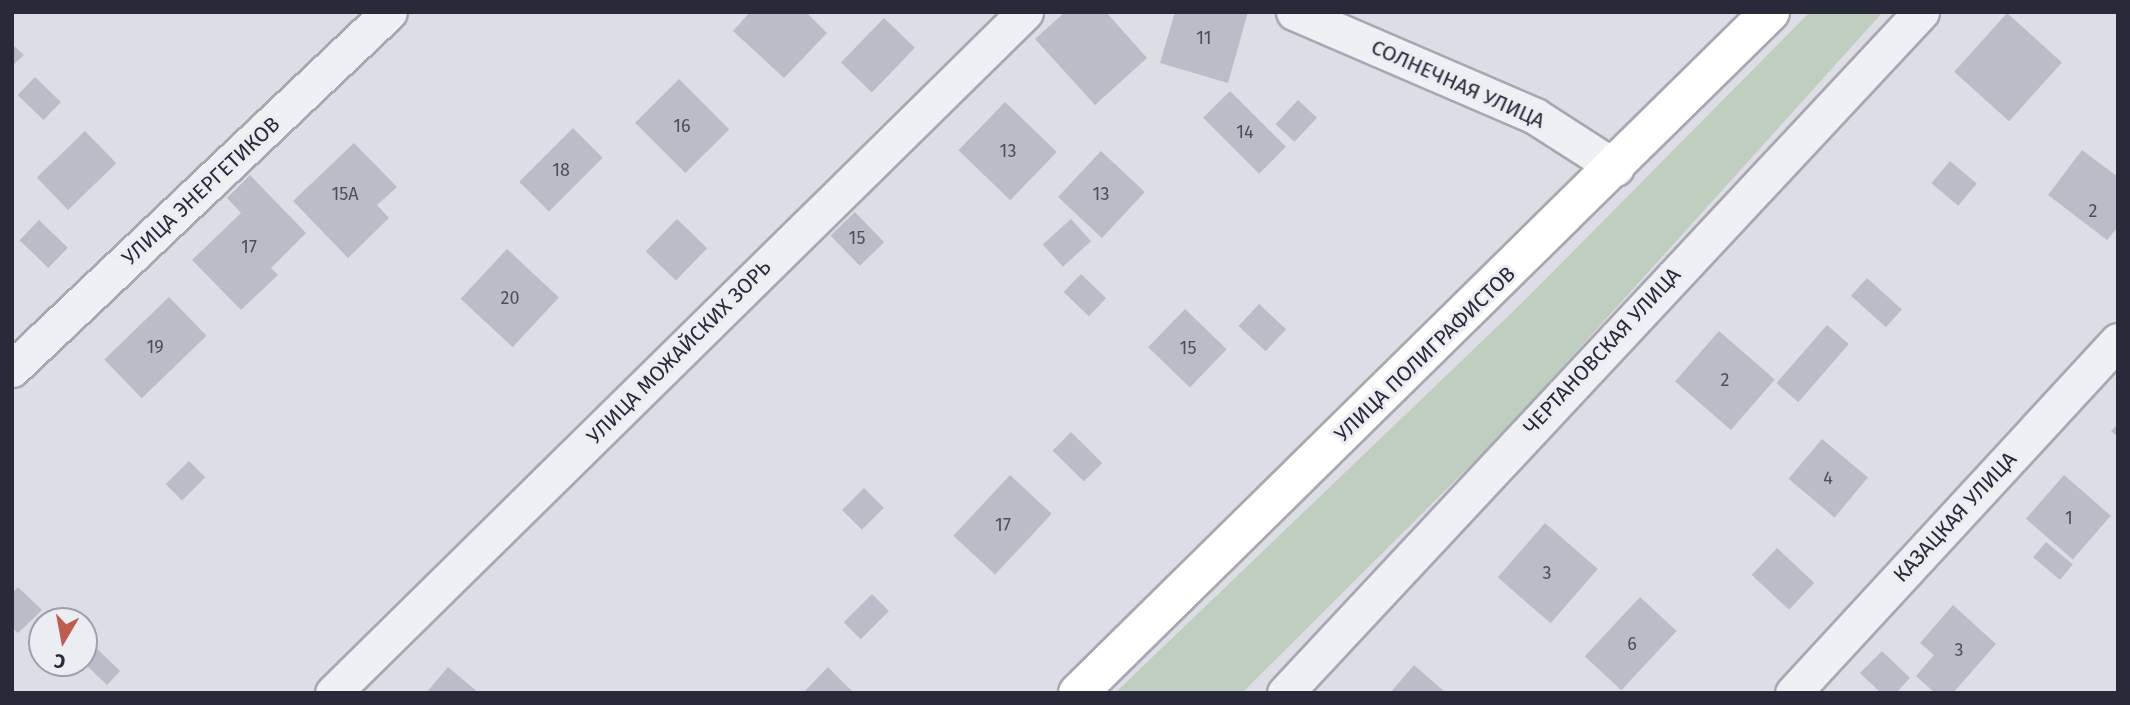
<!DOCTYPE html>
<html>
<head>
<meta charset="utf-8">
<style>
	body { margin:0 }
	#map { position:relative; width:2130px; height:705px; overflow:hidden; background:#dddee5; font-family:"Fira Sans",sans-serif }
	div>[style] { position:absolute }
	.green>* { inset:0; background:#bfcebf }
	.building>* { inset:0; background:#bbbcc7; transform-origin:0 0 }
	.roads { filter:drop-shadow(2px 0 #a7a8b2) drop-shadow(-2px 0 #a7a8b2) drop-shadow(0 2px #a7a8b2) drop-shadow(0 -2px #a7a8b2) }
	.street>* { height:35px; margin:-17.5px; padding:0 17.5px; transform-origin:17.5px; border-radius:17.5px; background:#eff0f4 }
	.secondary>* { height:38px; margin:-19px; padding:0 19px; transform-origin:19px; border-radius:19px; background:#fff }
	span { translate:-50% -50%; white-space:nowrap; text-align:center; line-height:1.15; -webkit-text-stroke:6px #ecedf3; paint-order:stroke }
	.number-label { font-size:18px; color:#4d4e5d }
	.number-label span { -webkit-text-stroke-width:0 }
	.street-label { font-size:21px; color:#282a3a }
	.frame { position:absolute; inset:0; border:14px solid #282a3a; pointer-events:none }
	.north { position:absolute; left:28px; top:607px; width:70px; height:70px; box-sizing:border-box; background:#ecedf3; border:2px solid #9e9fa9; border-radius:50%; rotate:190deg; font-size:19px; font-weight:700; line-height:28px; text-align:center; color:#282a3a }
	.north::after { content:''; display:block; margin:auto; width:24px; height:32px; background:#be5d4e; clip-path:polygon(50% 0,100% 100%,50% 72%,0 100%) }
</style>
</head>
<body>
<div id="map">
	<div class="green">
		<i style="clip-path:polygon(1810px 12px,1883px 12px,1504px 432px,1242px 693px,1115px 693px,1529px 296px)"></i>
	</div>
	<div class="building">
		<i style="clip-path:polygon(750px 12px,806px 12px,827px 33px,784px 78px,733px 31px)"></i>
		<i style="clip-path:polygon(1065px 12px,1106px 12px,1147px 58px,1095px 105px,1035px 39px)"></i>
		<i style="clip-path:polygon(1175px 12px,1248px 12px,1228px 83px,1160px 63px)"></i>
		<i style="left:2007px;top:13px;width:74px;height:79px;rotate:42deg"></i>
		<i style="left:884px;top:18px;width:43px;height:62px;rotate:44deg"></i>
		<i style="clip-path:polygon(12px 44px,24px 55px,12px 66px)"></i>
		<i style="left:35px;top:77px;width:36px;height:25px;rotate:44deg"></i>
		<i style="left:679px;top:79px;width:71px;height:62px;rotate:45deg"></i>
		<i style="left:1230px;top:91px;width:79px;height:38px;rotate:45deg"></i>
		<i style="left:1298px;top:100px;width:26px;height:33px;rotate:43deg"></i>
		<i style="left:1005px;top:102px;width:72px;height:67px;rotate:44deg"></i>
		<i style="left:573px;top:128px;width:42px;height:76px;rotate:45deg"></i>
		<i style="left:85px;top:131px;width:45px;height:67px;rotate:46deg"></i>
		<i style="clip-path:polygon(354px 143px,397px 187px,377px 205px,389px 218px,348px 258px,293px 201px)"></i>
		<i style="clip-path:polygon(2082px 150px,2118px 177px,2118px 227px,2107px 240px,2048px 195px)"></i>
		<i style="left:1101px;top:151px;width:60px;height:63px;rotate:43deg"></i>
		<i style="left:1950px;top:161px;width:35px;height:29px;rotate:40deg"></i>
		<i style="clip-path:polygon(250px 175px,306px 233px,271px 268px,278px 275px,241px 310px,192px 260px,241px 213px,227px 198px)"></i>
		<i style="left:855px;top:212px;width:42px;height:34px;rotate:46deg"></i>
		<i style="left:677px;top:219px;width:42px;height:45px;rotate:44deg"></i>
		<i style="left:1071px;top:219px;width:30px;height:38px;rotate:48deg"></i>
		<i style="left:39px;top:220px;width:40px;height:28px;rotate:44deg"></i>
		<i style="left:507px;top:249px;width:71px;height:68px;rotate:43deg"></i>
		<i style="left:1081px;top:274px;width:35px;height:25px;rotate:44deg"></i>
		<i style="left:1867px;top:278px;width:47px;height:24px;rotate:42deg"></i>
		<i style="left:169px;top:297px;width:54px;height:90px;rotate:46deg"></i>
		<i style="left:1259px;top:304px;width:37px;height:30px;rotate:43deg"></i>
		<i style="left:1185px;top:309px;width:58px;height:53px;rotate:44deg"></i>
		<i style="left:1827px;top:325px;width:29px;height:77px;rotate:41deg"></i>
		<i style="left:1719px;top:331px;width:74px;height:67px;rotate:41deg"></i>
		<i style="clip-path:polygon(2118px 424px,2118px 437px,2111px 431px)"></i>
		<i style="left:1071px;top:432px;width:44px;height:26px;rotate:45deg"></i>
		<i style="left:1822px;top:439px;width:60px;height:52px;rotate:40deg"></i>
		<i style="left:189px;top:461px;width:23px;height:33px;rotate:45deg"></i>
		<i style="left:1010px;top:475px;width:57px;height:83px;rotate:43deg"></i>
		<i style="left:2064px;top:475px;width:62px;height:58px;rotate:41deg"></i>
		<i style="left:864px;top:488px;width:28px;height:31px;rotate:45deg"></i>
		<i style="left:1545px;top:523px;width:70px;height:72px;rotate:41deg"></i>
		<i style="left:2046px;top:542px;width:35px;height:20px;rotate:40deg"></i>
		<i style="left:1777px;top:548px;width:51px;height:37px;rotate:43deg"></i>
		<i style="clip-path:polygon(18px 587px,42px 610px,18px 633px,12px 628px,12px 593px)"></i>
		<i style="left:872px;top:594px;width:24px;height:40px;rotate:45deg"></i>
		<i style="left:1640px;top:597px;width:50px;height:81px;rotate:43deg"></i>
		<i style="clip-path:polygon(1953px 605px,1996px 644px,1953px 693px,1935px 693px,1916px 676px,1934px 655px,1920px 643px)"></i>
		<i style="clip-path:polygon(87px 639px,120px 671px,107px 685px,84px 663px)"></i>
		<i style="clip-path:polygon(1882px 651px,1910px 678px,1896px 693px,1881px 693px,1860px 673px)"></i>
		<i style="clip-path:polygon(1414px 665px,1446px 693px,1390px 693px)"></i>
		<i style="clip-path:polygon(448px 667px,479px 693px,426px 693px)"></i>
		<i style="clip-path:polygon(828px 667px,854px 693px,803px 693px)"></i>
	</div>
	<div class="roads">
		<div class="street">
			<i style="left:1294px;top:12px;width:262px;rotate:23.3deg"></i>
			<i style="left:1535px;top:116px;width:96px;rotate:32.7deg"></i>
			<i style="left:12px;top:369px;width:519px;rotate:-43.44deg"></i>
			<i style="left:333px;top:693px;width:971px;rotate:-44.54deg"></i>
			<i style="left:1285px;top:693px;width:932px;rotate:-46.96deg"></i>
			<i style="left:1793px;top:693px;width:479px;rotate:-47.3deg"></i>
		</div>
		<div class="secondary">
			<i style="left:1078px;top:693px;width:971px;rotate:-44.54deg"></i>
		</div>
	</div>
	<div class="number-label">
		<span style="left:1204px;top:38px">11</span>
		<span style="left:682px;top:126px">16</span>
		<span style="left:1245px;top:132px">14</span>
		<span style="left:1008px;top:151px">13</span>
		<span style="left:561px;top:170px">18</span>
		<span style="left:345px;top:194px">15А</span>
		<span style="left:1101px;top:194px">13</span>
		<span style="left:2093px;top:211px">2</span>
		<span style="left:857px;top:238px">15</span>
		<span style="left:249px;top:247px">17</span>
		<span style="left:510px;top:298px">20</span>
		<span style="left:155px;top:347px">19</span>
		<span style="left:1188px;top:348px">15</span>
		<span style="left:1725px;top:380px">2</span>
		<span style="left:1828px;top:478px">4</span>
		<span style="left:2069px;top:518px">1</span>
		<span style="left:1003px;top:525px">17</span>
		<span style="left:1547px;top:573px">3</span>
		<span style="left:1632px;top:644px">6</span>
		<span style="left:1959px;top:650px">3</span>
	</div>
	<div class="street-label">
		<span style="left:1458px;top:84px;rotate:24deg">СОЛНЕЧНАЯ УЛИЦА</span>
		<span style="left:201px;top:191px;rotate:-43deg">УЛИЦА ЭНЕРГЕТИКОВ</span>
		<span style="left:1602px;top:351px;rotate:-47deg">ЧЕРТАНОВСКАЯ УЛИЦА</span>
		<span style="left:679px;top:352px;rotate:-45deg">УЛИЦА МОЖАЙСКИХ ЗОРЬ</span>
		<span style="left:1425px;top:354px;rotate:-44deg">УЛИЦА ПОЛИГРАФИСТОВ</span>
		<span style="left:1955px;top:517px;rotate:-47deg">КАЗАЦКАЯ УЛИЦА</span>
	</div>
	<div class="frame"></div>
	<div class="north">С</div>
</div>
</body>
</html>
